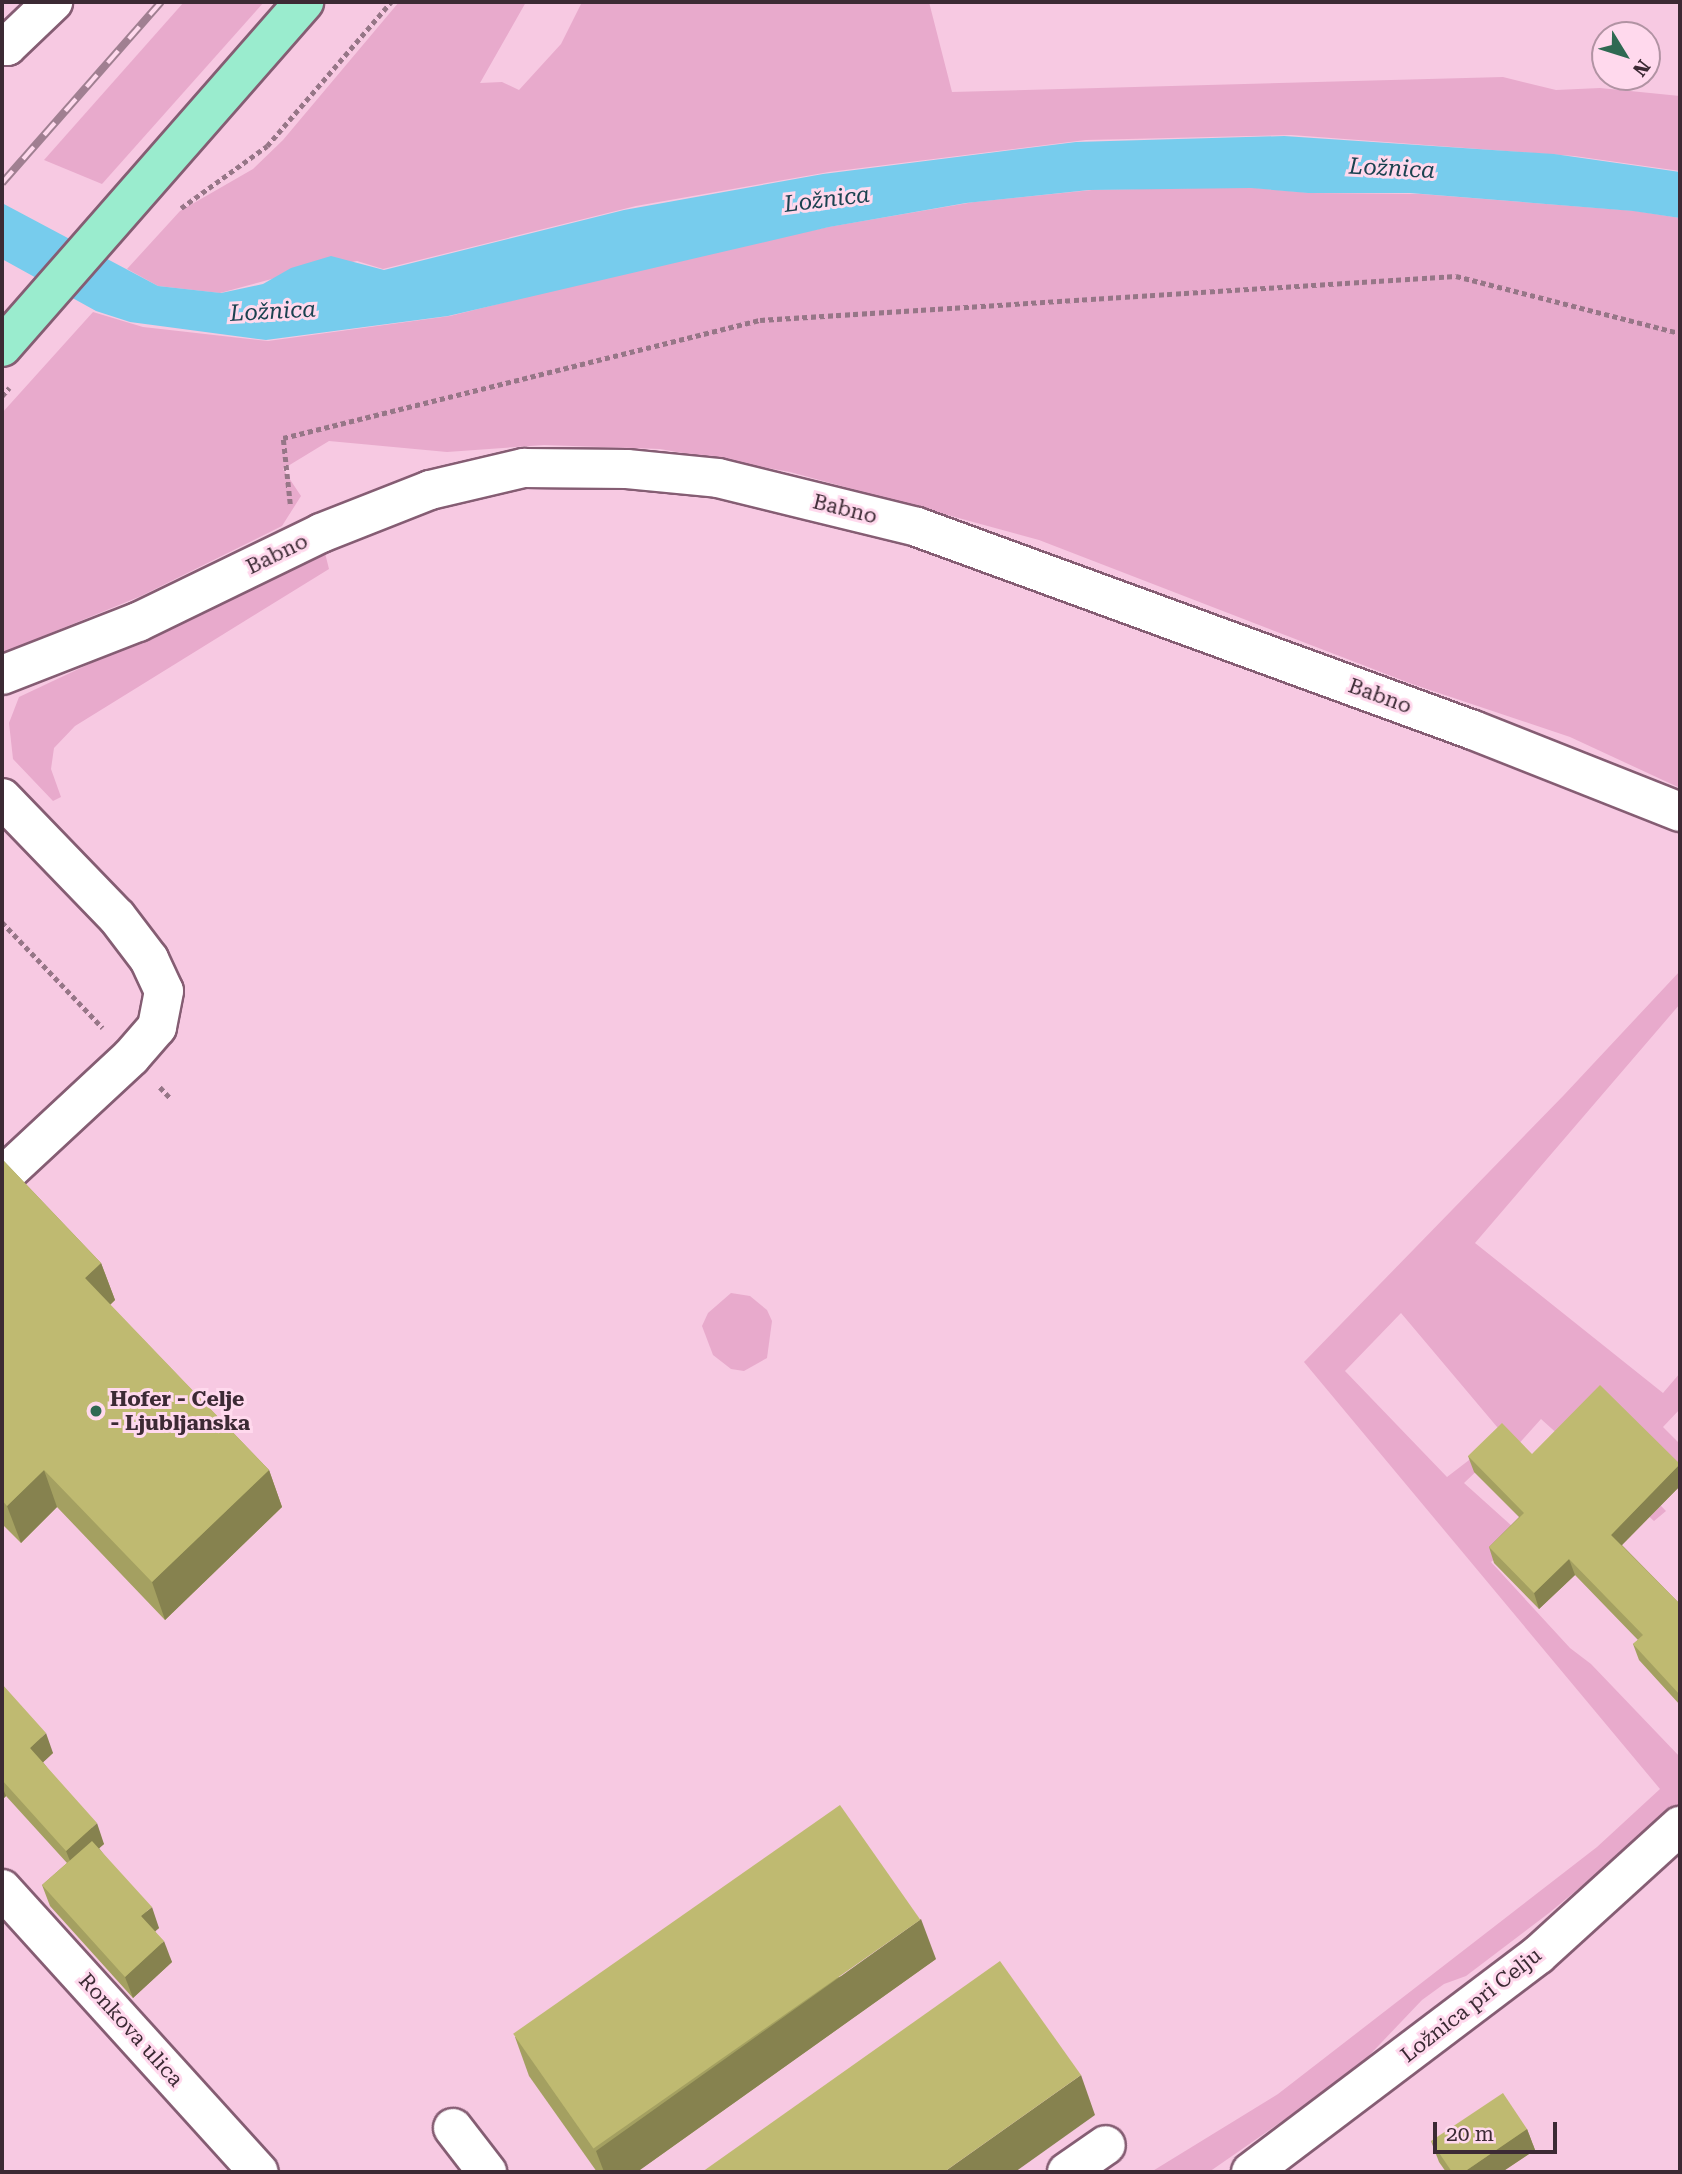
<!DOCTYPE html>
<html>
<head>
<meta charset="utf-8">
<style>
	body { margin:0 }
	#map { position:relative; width:1682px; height:2174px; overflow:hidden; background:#f7c9e2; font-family:"Roboto Serif",serif }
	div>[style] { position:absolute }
	.green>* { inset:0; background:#e8aacc }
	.water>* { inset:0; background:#77cced }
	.path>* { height:4.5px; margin-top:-2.25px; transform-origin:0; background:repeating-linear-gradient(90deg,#967687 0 5px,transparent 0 8.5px) }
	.roads { filter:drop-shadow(2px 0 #855d73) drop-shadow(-2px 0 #855d73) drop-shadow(0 2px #855d73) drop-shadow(0 -2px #855d73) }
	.minor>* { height:38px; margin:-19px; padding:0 19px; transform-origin:19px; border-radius:19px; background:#fff }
	.major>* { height:38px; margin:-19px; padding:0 19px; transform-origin:19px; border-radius:19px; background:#9aecce }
	.rail>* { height:8px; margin-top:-4px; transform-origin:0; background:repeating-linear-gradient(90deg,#ffd9ed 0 16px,#a07f91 0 32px); box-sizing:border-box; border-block:2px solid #a07f91 }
	.wall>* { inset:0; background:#a4a061 }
	.shaded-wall>* { inset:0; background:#86824f }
	.building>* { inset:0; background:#bfba71; transform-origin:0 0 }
	.dots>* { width:19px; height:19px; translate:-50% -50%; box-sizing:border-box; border:4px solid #ffd9ed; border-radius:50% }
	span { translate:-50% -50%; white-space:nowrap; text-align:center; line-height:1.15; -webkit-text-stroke:6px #ffd9ed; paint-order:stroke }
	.street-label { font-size:21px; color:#3c2a34 }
	.poi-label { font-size:21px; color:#3c2a34; font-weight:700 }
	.left { translate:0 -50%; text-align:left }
	.water-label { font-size:23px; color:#1b4250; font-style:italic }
	.frame { position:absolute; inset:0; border:4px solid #3c2a34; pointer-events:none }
	.north { position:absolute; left:1591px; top:21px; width:70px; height:70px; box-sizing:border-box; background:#ffd9ed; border:2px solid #b193a3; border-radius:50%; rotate:128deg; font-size:19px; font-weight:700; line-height:28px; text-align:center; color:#3c2a34 }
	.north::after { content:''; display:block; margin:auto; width:24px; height:32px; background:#2f6952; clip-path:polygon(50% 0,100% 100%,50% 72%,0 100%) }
	.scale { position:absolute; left:1433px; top:2122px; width:124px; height:32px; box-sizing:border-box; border:4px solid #3c2a34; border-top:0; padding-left:9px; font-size:21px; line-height:24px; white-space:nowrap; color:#3c2a34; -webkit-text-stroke:5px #ffd9ed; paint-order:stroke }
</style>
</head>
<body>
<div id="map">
	<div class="green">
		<i style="clip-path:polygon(184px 2px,264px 2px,102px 184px,44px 160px)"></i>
		<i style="clip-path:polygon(399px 2px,526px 2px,480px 83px,502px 82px,519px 90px,561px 44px,582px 2px,929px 2px,952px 92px,1503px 77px,1556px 90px,1600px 88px,1680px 96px,1680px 171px,1574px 156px,1291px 135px,1086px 140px,829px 172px,636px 206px,383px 269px,357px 261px,294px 273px,220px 293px,158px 286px,127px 269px,180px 211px,253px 169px,283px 140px)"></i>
		<i style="clip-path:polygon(1246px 187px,1311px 193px,1421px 194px,1636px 211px,1680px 218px,1680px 788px,1570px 737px,1412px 684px,1039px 540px,790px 472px,660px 449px,544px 445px,447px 452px,329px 441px,283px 469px,301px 496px,282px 526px,141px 596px,2px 653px,2px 413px,93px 312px,143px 327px,268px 341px,450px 316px,683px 258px,828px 227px,974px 202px,1092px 190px)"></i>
		<i style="clip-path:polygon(325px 553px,329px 569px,75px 726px,54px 748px,51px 769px,61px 797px,53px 801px,13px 759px,9px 723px,19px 697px)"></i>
		<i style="clip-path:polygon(evenodd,1680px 971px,1680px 1004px,1475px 1243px,1663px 1393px,1680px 1373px,1680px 1409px,1663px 1427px,1680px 1444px,1680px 1466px,1581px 1425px,1666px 1511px,1654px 1521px,1541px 1419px,1515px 1448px,1505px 1444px,1464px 1483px,1523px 1536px,1491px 1562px,1570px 1648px,1591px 1664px,1680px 1757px,1680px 1805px,1549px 1913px,1466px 1976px,1444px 1984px,1422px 2000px,1361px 2064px,1314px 2099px,1209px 2172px,1151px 2172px,1278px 2094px,1597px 1847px,1660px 1789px,1304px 1362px,1564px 1095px,1680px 971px,1401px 1313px,1503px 1434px,1447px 1477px,1345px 1371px,1401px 1313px)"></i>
		<i style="clip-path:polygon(731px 1293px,750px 1296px,767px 1310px,772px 1321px,767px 1358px,744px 1371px,731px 1369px,713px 1355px,702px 1326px,708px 1313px)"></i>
	</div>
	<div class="water">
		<i style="clip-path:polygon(1284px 136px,1554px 154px,1680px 172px,1680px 218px,1633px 211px,1410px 193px,1308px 193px,1251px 188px,1089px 190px,966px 203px,829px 227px,448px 316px,266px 340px,130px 322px,96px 311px,2px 259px,2px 203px,158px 286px,221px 293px,263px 284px,291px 268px,331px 256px,384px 270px,624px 210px,823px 174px,1076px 142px)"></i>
	</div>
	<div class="path">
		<i style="left:181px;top:208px;width:106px;rotate:-35.8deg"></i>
		<i style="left:267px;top:146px;width:190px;rotate:-49.3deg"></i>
		<i style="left:2px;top:396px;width:11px;rotate:-49deg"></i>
		<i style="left:290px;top:504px;width:66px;rotate:-96.1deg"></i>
		<i style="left:283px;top:438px;width:491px;rotate:-13.9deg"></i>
		<i style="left:760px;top:320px;width:697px;rotate:-3.62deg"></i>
		<i style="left:1456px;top:276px;width:231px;rotate:14.3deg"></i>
		<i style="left:2px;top:922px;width:146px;rotate:46.4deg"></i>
		<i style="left:160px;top:1087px;width:16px;rotate:47deg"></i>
	</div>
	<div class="roads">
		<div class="minor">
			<i style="left:2px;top:46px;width:5px"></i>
			<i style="left:7px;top:46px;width:64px;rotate:-43.7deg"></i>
			<i style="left:2px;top:675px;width:146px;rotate:-21.3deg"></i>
			<i style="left:138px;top:622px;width:203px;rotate:-25.9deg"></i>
			<i style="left:321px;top:533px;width:117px;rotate:-21.5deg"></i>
			<i style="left:430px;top:490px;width:97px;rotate:-13.2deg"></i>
			<i style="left:524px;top:468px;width:103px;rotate:0.6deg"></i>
			<i style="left:627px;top:469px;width:91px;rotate:5.6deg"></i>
			<i style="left:718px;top:478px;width:205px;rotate:13.8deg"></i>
			<i style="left:917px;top:527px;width:592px;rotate:20.06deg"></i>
			<i style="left:1473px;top:730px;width:223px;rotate:21.6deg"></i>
			<i style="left:2px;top:798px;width:165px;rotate:46deg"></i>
			<i style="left:117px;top:917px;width:53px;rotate:52.7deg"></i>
			<i style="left:149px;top:959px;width:35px;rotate:65deg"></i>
			<i style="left:164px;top:991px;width:37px;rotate:101deg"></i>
			<i style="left:157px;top:1027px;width:40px;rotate:131deg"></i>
			<i style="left:131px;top:1057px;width:176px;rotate:137.1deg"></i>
			<i style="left:2px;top:1889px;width:382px;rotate:47.8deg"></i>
			<i style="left:453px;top:2128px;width:56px;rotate:52.3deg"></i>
			<i style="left:1067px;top:2172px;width:47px;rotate:-34.7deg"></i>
			<i style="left:1251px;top:2172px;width:360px;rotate:-37.1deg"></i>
			<i style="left:1538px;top:1955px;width:192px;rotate:-42.3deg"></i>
		</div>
		<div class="major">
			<i style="left:2px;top:347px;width:459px;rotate:-48.8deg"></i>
		</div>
	</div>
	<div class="rail">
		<i style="left:2px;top:183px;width:241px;rotate:-48.7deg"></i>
	</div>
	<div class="wall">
		<i style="clip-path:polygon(2px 1159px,101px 1263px,115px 1300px,110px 1305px,269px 1470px,282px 1507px,165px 1620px,57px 1507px,21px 1543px,2px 1524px)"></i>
		<i style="clip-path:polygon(1532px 1454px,1680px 1464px,1680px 1486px,1622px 1545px,1678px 1602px,1680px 1600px,1680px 1705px,1639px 1660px,1633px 1644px,1638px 1640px,1575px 1575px,1539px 1609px,1494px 1563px,1489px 1547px,1519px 1517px,1474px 1472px,1468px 1456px)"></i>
		<i style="clip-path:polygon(2px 1684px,53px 1753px,43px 1762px,104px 1844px,99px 1848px,159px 1928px,155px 1931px,172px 1962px,133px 1998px,50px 1906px,42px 1885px,67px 1863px,6px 1796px,2px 1800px)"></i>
		<i style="clip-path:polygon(936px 1959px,637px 2172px,597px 2172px,529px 2076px,515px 2037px)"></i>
		<i style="clip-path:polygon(1527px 2129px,1535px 2150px,1502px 2172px,1446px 2172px,1439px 2162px,1431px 2141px)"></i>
	</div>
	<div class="shaded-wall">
		<i style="clip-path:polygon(101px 1263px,115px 1300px,98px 1316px,85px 1278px)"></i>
		<i style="clip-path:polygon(1680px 1464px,1680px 1486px,1617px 1550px,1611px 1535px)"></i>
		<i style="clip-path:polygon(44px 1470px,57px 1507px,21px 1543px,7px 1506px)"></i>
		<i style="clip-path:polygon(269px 1470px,282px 1507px,165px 1620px,152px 1582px)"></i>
		<i style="clip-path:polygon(1569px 1559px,1575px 1575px,1539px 1609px,1534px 1593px)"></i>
		<i style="clip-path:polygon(46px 1733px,53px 1753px,37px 1768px,30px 1748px)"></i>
		<i style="clip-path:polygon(2px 1786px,6px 1796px,2px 1800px)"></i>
		<i style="clip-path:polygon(97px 1823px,104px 1844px,74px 1871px,66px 1851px)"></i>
		<i style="clip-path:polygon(152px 1907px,159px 1928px,149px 1937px,141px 1916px)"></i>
		<i style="clip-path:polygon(921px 1919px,936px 1959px,637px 2172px,604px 2172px,596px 2151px)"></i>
		<i style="clip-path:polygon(164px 1941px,172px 1962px,133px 1998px,125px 1977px)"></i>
		<i style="clip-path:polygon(1081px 2075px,1095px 2115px,1015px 2172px,944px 2172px)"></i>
		<i style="clip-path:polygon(1527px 2129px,1535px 2150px,1502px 2172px,1464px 2172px)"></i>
	</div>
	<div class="building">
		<i style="clip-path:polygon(2px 1159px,101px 1263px,85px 1278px,269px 1470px,152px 1582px,44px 1470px,7px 1506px,2px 1500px)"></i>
		<i style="clip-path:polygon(1600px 1385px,1680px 1464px,1611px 1535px,1678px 1602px,1680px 1600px,1680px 1695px,1633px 1644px,1643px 1635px,1569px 1559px,1534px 1593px,1489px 1547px,1524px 1513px,1468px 1456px,1502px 1423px,1532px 1454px)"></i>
		<i style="clip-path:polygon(2px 1684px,46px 1733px,30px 1748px,97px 1823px,66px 1851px,2px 1780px)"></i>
		<i style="left:840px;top:1805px;width:140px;height:399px;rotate:55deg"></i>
		<i style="clip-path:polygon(92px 1841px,152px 1907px,141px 1916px,164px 1941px,125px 1977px,42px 1885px)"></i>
		<i style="clip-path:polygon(1000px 1961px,1081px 2075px,944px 2172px,702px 2172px)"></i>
		<i style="clip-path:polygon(1503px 2093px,1527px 2129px,1464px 2172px,1452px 2172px,1431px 2141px)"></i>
	</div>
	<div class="dots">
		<i style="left:96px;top:1411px;background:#2f6952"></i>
	</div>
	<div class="street-label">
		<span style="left:845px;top:509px;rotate:14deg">Babno</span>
		<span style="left:277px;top:554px;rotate:-26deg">Babno</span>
		<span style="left:1380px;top:696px;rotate:20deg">Babno</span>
		<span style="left:1471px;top:2005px;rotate:-38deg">Ložnica pri Celju</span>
		<span style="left:131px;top:2030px;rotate:48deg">Ronkova ulica</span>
	</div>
	<div class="poi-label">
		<span class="left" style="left:110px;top:1411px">Hofer - Celje<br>- Ljubljanska</span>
	</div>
	<div class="water-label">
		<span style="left:1392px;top:169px;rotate:3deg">Ložnica</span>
		<span style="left:827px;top:200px;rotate:-7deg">Ložnica</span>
		<span style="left:273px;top:312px;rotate:-3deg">Ložnica</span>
	</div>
	<div class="frame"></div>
	<div class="north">N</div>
	<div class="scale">20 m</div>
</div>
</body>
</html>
